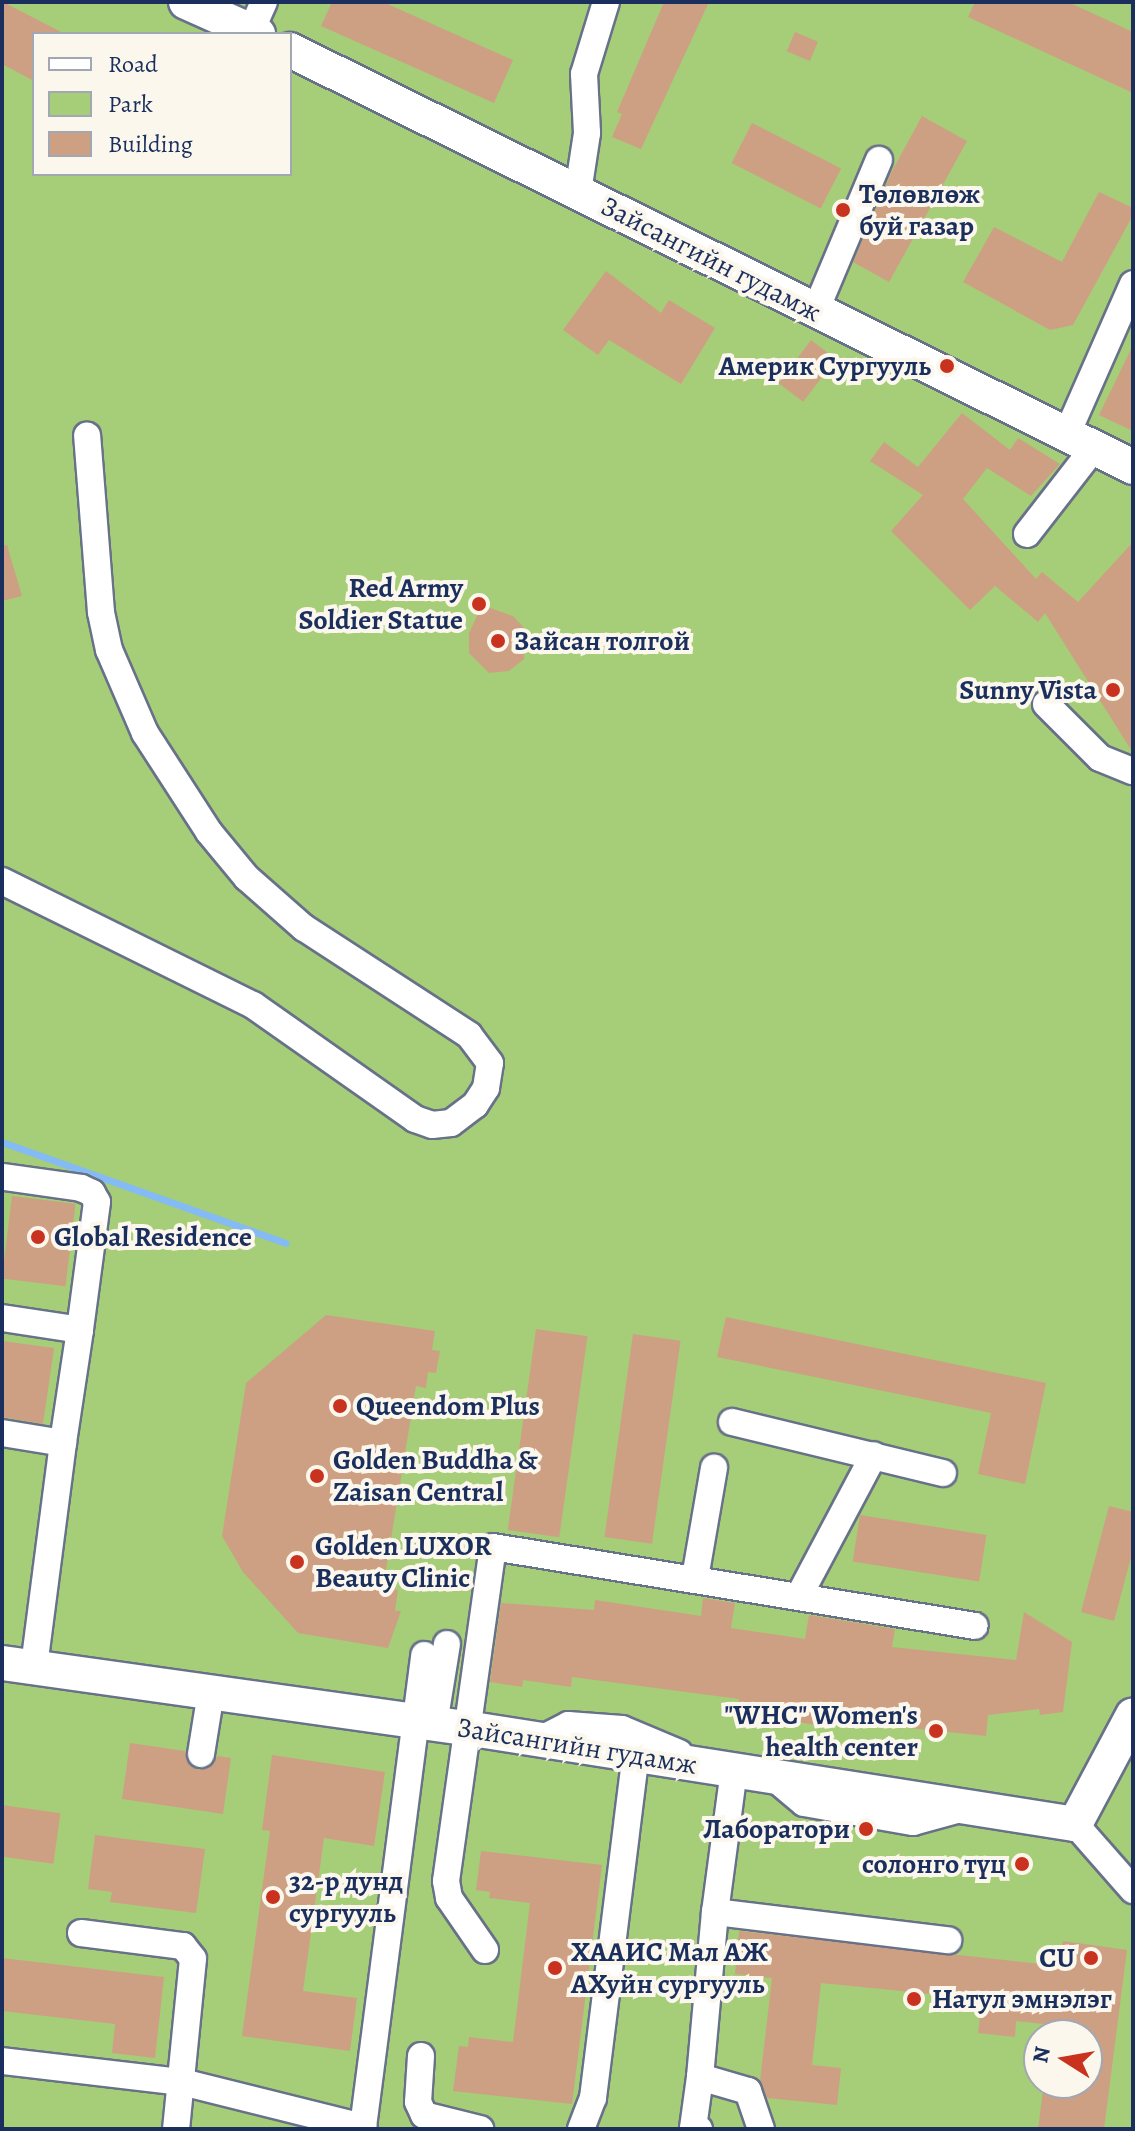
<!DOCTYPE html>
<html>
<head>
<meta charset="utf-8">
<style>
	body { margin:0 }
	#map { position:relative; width:1135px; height:2131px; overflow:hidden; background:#f3ecd5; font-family:Alegreya,serif }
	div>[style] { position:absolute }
	.green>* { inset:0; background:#a6cd78 }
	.stream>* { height:7px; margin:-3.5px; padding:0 3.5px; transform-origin:3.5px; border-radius:3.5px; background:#84bbf4 }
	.building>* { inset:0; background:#cea083; transform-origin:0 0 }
	.roads { filter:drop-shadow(2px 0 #677188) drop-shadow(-2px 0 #677188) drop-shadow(0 2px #677188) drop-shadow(0 -2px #677188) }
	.minor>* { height:26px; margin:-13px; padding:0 13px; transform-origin:13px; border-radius:13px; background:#fff }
	.major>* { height:34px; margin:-17px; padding:0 17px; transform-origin:17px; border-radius:17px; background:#fff }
	.dots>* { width:22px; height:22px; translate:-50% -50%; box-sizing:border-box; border:4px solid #fbf7ec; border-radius:50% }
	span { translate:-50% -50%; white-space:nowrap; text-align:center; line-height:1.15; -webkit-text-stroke:8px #fbf7ec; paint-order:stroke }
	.poi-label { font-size:28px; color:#1b2f5e; font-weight:700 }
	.left { translate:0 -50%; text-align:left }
	.right { translate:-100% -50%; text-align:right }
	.street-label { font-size:28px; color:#1b2f5e }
	.frame { position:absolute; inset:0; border:4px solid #1b2f5e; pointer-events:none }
	.legend { position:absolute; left:32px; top:32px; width:260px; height:144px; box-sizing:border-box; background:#fbf7ec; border:2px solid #a1a7b3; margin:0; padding:10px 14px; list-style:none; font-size:24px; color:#1b2f5e }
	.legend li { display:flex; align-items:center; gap:16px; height:40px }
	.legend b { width:40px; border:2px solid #a1a7b3 }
	.north { position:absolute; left:1023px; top:2019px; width:80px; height:80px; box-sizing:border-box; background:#fbf7ec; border:2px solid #a1a7b3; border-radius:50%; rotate:281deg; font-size:22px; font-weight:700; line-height:32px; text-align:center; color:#1b2f5e }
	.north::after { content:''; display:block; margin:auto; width:28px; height:36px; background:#c8321e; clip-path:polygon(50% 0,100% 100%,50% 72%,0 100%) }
</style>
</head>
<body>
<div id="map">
	<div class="green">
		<i style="clip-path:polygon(evenodd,2px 2px,1133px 2px,1133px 2129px,2px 2129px,2px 2px,34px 34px,290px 34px,290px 174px,34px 174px,34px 34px,2px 2px,1039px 2035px,1087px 2035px,1087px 2083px,1039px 2083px,1039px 2035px)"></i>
	</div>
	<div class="stream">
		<i style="left:2px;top:1142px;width:301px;rotate:19.6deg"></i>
	</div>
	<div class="building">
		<i style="clip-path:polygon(3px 2px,65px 34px,34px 34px,34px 81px,2px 64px)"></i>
		<i style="clip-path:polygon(332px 2px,383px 2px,513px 60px,494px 103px,321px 26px)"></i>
		<i style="clip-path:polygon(664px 2px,709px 2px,641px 149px,612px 137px,622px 114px,617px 112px)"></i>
		<i style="clip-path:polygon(975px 2px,1068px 2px,1133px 32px,1133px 93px,968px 17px)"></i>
		<i style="left:795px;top:32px;width:25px;height:21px;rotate:23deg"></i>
		<i style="clip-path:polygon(922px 116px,967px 141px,889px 282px,853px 262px,891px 173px)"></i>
		<i style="left:752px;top:123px;width:100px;height:45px;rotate:27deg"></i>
		<i style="clip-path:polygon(1099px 192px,1133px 208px,1133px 215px,1073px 325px,1050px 330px,963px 282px,994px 227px,1062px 262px)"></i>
		<i style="clip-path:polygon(606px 271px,661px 313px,669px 300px,715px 328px,681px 384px,609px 340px,598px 355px,563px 330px)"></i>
		<i style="left:811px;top:340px;width:31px;height:54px;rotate:37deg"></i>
		<i style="clip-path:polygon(1133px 345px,1133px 431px,1099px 415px)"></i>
		<i style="clip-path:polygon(962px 413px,1010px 450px,1018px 438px,1060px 464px,1031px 496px,987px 468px,963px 499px,1036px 579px,1042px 572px,1078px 602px,1133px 542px,1133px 753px,1045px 613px,1038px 622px,995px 586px,970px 610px,891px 531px,923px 495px,870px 461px,884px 442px,918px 467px)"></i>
		<i style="clip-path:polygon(7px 545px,22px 596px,2px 601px,2px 546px)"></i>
		<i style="clip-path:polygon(482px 605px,513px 616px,526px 630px,524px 659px,509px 671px,489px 673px,469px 653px,469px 633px)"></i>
		<i style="left:12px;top:1196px;width:64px;height:83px;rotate:7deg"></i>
		<i style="clip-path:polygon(326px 1315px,435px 1331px,432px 1350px,440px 1351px,436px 1373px,428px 1372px,426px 1388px,416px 1386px,383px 1588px,398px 1590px,395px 1611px,401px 1611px,388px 1648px,298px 1633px,243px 1572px,222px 1536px,246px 1383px)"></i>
		<i style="clip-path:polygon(726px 1317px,1046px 1383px,1025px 1484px,978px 1474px,991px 1413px,717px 1357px)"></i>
		<i style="left:536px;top:1329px;width:52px;height:203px;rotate:8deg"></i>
		<i style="left:633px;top:1334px;width:48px;height:205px;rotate:8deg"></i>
		<i style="clip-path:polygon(2px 1341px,54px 1348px,43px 1424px,2px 1417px)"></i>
		<i style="clip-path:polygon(1109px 1506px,1133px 1512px,1133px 1550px,1114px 1621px,1081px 1612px)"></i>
		<i style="left:860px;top:1515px;width:128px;height:47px;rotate:9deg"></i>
		<i style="clip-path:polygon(703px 1598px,735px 1603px,731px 1628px,805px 1639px,809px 1615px,895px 1629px,892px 1647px,1016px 1660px,1024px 1612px,1072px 1642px,1063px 1712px,1040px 1715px,1039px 1709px,988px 1715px,986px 1736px,831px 1720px,830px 1728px,738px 1710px,739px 1699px,671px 1690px,572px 1677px,571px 1687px,523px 1680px,522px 1687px,490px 1682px,501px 1603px,594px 1610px,595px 1600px,701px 1616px)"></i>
		<i style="clip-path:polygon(130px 1743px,185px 1751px,190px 1766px,199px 1770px,213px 1765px,217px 1756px,231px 1758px,223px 1814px,122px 1799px)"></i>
		<i style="clip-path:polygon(272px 1755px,385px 1772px,374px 1846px,324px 1838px,303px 1991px,357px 1998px,350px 2051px,242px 2036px,270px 1831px,262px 1830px)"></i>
		<i style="left:2px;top:1805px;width:59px;height:51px;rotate:8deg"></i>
		<i style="clip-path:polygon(95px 1835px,205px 1849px,196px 1913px,110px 1902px,112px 1892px,88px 1889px)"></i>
		<i style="clip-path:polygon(481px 1851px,602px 1865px,572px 2104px,453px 2091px,459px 2046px,468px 2047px,469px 2037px,513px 2042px,530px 1903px,489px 1898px,490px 1892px,476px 1890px)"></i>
		<i style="clip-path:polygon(739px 1931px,1059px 1966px,1063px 1941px,1127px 1950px,1104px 2129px,1038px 2129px,1044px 2083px,1087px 2083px,1087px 2035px,1051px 2035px,1052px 2025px,1016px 2021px,1015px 2037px,978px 2033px,982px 1999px,821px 1983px,812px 2065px,841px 2068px,837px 2105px,767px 2098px,760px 2081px,772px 1978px,735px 1974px)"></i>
		<i style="clip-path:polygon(2px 1958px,164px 1977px,155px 2058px,112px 2053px,115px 2024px,2px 2011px)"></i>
	</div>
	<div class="roads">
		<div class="minor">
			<i style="left:251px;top:31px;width:32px;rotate:-66deg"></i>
			<i style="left:578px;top:192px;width:60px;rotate:-81.3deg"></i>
			<i style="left:587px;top:133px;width:59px;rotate:-92.9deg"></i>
			<i style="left:584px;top:74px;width:75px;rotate:-73deg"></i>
			<i style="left:815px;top:312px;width:165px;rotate:-67.2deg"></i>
			<i style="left:1066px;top:436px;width:166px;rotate:-66.2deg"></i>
			<i style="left:1027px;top:534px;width:108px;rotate:-52.2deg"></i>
			<i style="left:1046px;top:704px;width:76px;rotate:45deg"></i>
			<i style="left:1100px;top:758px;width:35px;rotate:22deg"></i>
			<i style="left:2px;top:881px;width:280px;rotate:26.3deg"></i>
			<i style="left:253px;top:1005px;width:198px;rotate:35.1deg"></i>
			<i style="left:415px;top:1119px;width:18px;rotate:19deg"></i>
			<i style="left:432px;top:1125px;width:19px;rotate:-6deg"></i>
			<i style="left:451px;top:1123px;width:30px;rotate:-37deg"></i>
			<i style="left:475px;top:1105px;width:20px;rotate:-57deg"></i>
			<i style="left:486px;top:1088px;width:25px;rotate:-81deg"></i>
			<i style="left:490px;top:1063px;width:35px;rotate:-127deg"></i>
			<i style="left:469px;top:1035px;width:197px;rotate:-147deg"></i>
			<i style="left:304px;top:928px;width:76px;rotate:-138.7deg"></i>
			<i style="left:247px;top:878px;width:60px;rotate:-129.6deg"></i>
			<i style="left:209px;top:832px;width:118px;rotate:-122.9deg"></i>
			<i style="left:145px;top:733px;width:90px;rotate:-113.4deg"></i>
			<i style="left:109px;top:650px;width:39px;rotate:-102deg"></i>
			<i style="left:101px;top:612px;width:177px;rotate:-94.5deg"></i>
			<i style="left:4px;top:1177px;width:78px;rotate:8.1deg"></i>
			<i style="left:81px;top:1188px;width:12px;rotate:24deg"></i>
			<i style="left:92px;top:1193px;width:10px;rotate:61deg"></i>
			<i style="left:97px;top:1202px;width:129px;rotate:97.6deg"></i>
			<i style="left:2px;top:1318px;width:79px;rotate:8.7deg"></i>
			<i style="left:80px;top:1330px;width:114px;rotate:98.6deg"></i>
			<i style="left:732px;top:1422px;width:217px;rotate:13.6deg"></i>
			<i style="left:2px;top:1433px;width:62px;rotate:9.3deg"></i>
			<i style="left:63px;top:1443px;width:226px;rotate:97.4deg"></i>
			<i style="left:695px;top:1578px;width:112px;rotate:-80.2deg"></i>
			<i style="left:800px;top:1594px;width:157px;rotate:-62deg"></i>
			<i style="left:434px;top:1724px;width:81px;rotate:-80.8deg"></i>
			<i style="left:539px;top:1740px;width:33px;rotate:-27deg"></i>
			<i style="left:568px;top:1725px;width:54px;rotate:4.2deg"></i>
			<i style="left:622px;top:1729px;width:62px;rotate:22.8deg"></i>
			<i style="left:201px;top:1754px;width:63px;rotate:-80.8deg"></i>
			<i style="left:734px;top:1770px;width:143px;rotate:97.6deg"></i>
			<i style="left:715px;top:1912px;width:235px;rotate:6.9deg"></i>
			<i style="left:773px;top:1777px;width:40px;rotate:40deg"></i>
			<i style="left:804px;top:1803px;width:111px;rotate:9.9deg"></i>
			<i style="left:913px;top:1822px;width:53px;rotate:-15.4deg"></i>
			<i style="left:1075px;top:1824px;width:88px;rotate:48.7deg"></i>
			<i style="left:715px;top:1912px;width:166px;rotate:95.2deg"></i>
			<i style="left:700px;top:2077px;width:50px;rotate:16.3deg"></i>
			<i style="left:748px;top:2091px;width:40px;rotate:71.1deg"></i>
			<i style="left:81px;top:1933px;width:103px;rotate:7.3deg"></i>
			<i style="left:183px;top:1946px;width:16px;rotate:52deg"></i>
			<i style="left:193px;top:1959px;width:171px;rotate:95.7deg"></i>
			<i style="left:485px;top:1950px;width:63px;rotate:-124.7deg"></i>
			<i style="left:449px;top:1898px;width:17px;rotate:-100deg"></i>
			<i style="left:446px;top:1881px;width:337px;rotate:-82deg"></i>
			<i style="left:493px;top:1547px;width:488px;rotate:9.3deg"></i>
			<i style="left:421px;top:2056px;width:46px;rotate:93.7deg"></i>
			<i style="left:418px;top:2102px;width:14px;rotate:65deg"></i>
			<i style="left:424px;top:2115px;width:58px;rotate:14deg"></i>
			<i style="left:2px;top:2061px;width:181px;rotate:6.7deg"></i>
			<i style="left:182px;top:2082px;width:187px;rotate:14deg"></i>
			<i style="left:363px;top:2127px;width:476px;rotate:-82.6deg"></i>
			<i style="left:581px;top:2129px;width:33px;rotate:-69deg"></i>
			<i style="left:593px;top:2098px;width:346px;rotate:-82.9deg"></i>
			<i style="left:699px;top:2129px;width:6px;rotate:-171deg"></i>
			<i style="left:693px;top:2128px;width:51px;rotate:-82.2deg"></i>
		</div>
		<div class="major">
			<i style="left:186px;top:2px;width:79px;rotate:24deg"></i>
			<i style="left:290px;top:50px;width:940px;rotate:26.32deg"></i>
			<i style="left:2px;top:1663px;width:469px;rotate:8deg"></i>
			<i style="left:466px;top:1728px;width:617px;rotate:8.96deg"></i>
			<i style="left:1075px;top:1824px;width:123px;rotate:-62deg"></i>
		</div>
	</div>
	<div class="dots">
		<i style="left:843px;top:210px;background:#c8321e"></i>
		<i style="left:947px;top:366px;background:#c8321e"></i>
		<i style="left:479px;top:604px;background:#c8321e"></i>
		<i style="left:498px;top:641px;background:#c8321e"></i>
		<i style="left:1113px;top:690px;background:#c8321e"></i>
		<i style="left:38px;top:1237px;background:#c8321e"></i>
		<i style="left:340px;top:1406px;background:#c8321e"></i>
		<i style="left:317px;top:1476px;background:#c8321e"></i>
		<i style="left:297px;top:1562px;background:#c8321e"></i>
		<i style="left:936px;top:1731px;background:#c8321e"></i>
		<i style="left:866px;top:1829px;background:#c8321e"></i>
		<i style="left:1022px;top:1864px;background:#c8321e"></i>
		<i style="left:273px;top:1897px;background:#c8321e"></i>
		<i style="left:1091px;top:1958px;background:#c8321e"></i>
		<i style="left:555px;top:1968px;background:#c8321e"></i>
		<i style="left:914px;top:1999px;background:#c8321e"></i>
	</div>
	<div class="poi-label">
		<span class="left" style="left:859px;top:210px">Төлөвлөж<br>буй газар</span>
		<span class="right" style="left:931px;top:366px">Америк Cургууль</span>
		<span class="right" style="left:463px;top:604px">Red Army<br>Soldier Statue</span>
		<span class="left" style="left:514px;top:641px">Зайсан толгой</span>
		<span class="right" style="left:1097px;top:690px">Sunny Vista</span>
		<span class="left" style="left:54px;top:1237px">Global Residence</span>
		<span class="left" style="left:356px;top:1406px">Queendom Plus</span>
		<span class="left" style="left:333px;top:1476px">Golden Buddha &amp;<br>Zaisan Central</span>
		<span class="left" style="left:315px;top:1562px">Golden LUXOR<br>Beauty Clinic</span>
		<span class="right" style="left:918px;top:1731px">"WHC" Women's<br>health center</span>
		<span class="right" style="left:850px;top:1829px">Лаборатори</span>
		<span class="right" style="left:1006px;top:1864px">солонго түц</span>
		<span class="left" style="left:289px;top:1897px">32-р дунд<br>сургууль</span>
		<span class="left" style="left:571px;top:1968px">ХААИС Мал АЖ<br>АХуйн сургууль</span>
		<span class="right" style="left:1075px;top:1958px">CU</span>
		<span class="left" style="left:932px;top:1999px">Натул эмнэлэг</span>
	</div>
	<div class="street-label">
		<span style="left:711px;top:259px;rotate:27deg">Зайсангийн гудамж</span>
		<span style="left:577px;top:1746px;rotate:9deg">Зайсангийн гудамж</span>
	</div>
	<div class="frame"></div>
	<ul class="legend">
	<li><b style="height:10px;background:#fff"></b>Road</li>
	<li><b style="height:22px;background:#a6cd78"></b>Park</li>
	<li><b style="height:22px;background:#cea083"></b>Building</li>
	</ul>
	<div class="north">N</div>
</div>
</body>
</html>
